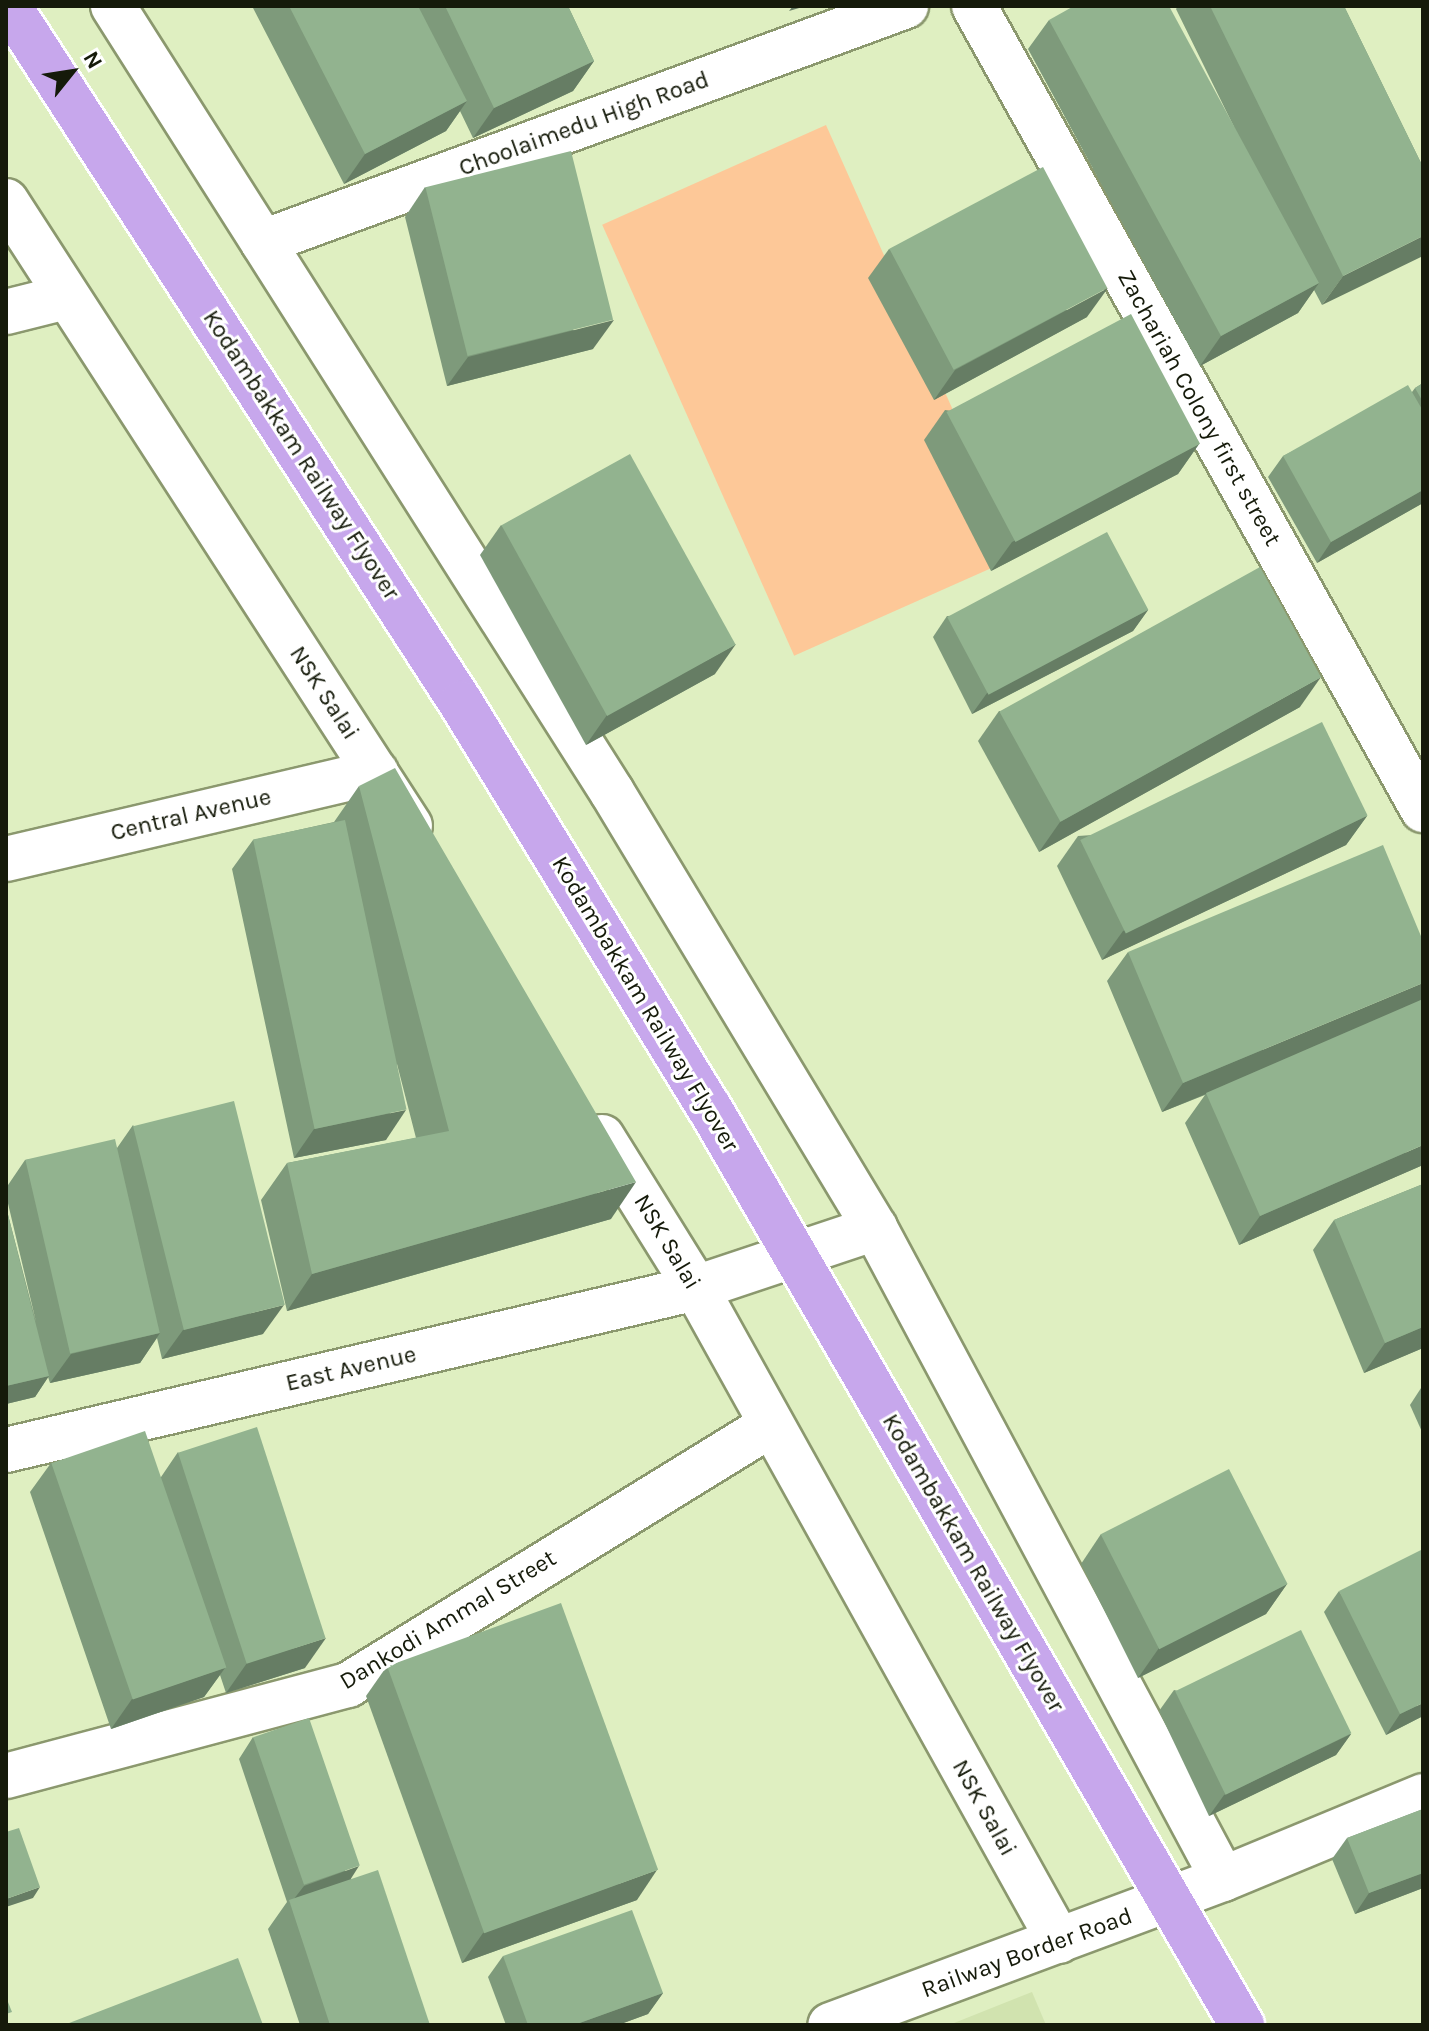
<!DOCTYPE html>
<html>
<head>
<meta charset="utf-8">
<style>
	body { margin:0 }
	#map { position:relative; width:1429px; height:2031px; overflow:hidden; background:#dfefc1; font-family:Karla,sans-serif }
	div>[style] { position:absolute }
	.built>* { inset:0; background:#d1e3af }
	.green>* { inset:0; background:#fdc898; transform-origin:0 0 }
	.roads { filter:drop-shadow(2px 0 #8b986e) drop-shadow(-2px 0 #8b986e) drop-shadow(0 2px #8b986e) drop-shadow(0 -2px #8b986e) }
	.minor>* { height:44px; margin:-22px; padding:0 22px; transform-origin:22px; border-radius:22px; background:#fff }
	.tertiary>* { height:44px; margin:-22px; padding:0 22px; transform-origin:22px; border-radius:22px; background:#fff }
	.bridges { filter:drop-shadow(2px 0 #fff) drop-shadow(-2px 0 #fff) drop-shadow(0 2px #fff) drop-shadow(0 -2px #fff) }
	.primary-bridge>* { height:44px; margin:-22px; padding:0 22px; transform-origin:22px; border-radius:22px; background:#c7a7ec }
	.wall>* { inset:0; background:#7e9a7b }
	.shaded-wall>* { inset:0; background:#667d64 }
	.building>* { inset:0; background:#92b38f; transform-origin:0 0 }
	span { translate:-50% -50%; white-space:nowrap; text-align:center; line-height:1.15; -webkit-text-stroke:6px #fff; paint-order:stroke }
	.street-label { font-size:24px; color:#151a0a }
	.frame { position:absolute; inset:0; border:8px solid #151a0a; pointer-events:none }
	.north { position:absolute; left:32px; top:32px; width:80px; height:80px; -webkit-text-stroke:6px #fff; paint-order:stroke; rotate:60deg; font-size:22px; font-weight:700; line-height:32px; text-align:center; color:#151a0a }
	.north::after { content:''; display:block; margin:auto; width:28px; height:36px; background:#151a0a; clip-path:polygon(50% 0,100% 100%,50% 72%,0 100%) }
</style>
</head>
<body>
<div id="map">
	<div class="built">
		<i style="clip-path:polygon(1032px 1992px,1046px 2025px,949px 2025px)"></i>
	</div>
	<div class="green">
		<i style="left:826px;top:125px;width:472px;height:245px;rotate:66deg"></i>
	</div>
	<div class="roads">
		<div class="minor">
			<i style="left:974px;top:6px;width:921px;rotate:60.82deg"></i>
			<i style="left:6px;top:312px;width:62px;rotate:-14deg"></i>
			<i style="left:6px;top:859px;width:380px;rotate:-13.2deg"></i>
			<i style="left:6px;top:1450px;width:709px;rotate:-13.21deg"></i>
			<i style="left:696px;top:1288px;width:189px;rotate:-18.5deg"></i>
			<i style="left:6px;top:1776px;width:354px;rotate:-14.9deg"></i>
			<i style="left:348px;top:1685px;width:494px;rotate:-31.6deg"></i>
			<i style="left:1223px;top:1879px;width:217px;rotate:-22.5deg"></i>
		</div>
		<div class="tertiary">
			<i style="left:113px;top:6px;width:931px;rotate:57.59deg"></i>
			<i style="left:612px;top:792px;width:509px;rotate:58.9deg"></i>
			<i style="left:875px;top:1228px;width:738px;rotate:61.87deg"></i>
			<i style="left:1223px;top:1879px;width:419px;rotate:159.6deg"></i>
			<i style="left:6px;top:201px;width:744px;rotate:57.12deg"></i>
			<i style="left:263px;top:242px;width:685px;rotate:-20.15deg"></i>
			<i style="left:602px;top:1137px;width:178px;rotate:58.1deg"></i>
			<i style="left:696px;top:1288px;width:747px;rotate:60.93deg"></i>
		</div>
	</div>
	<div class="bridges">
		<div class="primary-bridge">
			<i style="left:9px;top:6px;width:831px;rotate:57.04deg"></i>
			<i style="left:461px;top:703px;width:474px;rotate:58.5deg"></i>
			<i style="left:709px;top:1107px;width:1062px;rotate:59.86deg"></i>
		</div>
	</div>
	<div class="wall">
		<i style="clip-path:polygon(252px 6px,568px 6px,594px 61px,573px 91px,473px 138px,460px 111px,446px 131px,344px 184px)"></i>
		<i style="clip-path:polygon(1178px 6px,1344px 6px,1423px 167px,1322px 305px,1314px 290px,1298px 313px,1200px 366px,1028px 49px,1049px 20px,1234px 127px,1176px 9px)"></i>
		<i style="clip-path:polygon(425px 187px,593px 349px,447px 386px,405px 217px)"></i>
		<i style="clip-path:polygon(889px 249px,1087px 317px,934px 400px,868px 278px)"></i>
		<i style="clip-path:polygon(1423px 383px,1423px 503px,1317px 563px,1268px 477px,1283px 456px,1412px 392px,1415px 388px)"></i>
		<i style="clip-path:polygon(945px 410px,1199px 444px,1178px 474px,991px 571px,924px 440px)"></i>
		<i style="clip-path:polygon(501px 525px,715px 674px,586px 745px,480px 555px)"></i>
		<i style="clip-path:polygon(1148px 610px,1133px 631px,972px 714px,933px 637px,947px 616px)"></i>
		<i style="clip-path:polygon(1300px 707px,1039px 852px,978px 741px,999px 711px)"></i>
		<i style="clip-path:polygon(359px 786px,611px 1219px,287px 1311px,261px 1200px,287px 1163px,416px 1138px,397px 1064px,386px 1140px,294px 1158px,232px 869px,253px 840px,334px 822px)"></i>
		<i style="clip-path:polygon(1367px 816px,1346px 845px,1102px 960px,1057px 866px,1078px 836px)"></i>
		<i style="clip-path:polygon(1128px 952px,1423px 1165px,1239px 1245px,1185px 1123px,1205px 1095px,1162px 1112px,1107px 981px)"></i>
		<i style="clip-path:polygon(133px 1125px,263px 1334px,162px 1359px,157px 1338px,140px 1363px,50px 1383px,48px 1377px,35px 1397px,6px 1404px,6px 1207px,36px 1322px,6px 1195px,6px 1188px,25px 1160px,117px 1148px)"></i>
		<i style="clip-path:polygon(1423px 1184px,1423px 1348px,1364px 1373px,1313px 1250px,1334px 1220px)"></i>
		<i style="clip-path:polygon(1423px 1385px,1423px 1434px,1410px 1405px)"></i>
		<i style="clip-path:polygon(178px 1452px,305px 1668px,226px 1693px,220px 1675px,204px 1697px,111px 1729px,30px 1492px,51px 1463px,161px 1477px)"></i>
		<i style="clip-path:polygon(1101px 1534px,1287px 1584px,1266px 1614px,1138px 1678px,1081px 1564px)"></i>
		<i style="clip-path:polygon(1339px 1591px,1423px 1716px,1386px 1735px,1324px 1612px)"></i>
		<i style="clip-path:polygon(387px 1666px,637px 1900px,462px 1963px,366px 1696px)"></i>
		<i style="clip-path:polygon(1174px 1690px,1351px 1734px,1336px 1755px,1209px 1816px,1159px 1711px)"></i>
		<i style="clip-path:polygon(253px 1737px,351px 1879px,430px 2025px,300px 2025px,268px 1929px,287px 1902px,239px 1759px)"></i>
		<i style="clip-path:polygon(1423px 1809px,1423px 1888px,1355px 1914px,1332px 1859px,1347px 1838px)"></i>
		<i style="clip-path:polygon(503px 1956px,663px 1993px,648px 2014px,618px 2025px,506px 2025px,488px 1977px)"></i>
	</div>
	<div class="shaded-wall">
		<i style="clip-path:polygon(793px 6px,806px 6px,789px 11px)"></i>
		<i style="clip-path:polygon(594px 61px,573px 91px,473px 138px,494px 108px)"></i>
		<i style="clip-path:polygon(467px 101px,446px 131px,344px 184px,365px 154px)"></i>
		<i style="clip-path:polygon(1423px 236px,1423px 256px,1322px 305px,1343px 276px)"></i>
		<i style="clip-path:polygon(1319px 283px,1298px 313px,1200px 366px,1221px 336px)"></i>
		<i style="clip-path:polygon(1108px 288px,1087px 317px,934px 400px,955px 370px)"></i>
		<i style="clip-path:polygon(614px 320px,593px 349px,447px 386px,468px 357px)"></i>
		<i style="clip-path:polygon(1199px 444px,1178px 474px,991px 571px,1012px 542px)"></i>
		<i style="clip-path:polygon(1423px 490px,1423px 503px,1317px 563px,1331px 542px)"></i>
		<i style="clip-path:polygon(1148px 610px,1133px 631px,972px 714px,987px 693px)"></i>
		<i style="clip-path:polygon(736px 644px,715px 674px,586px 745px,607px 715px)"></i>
		<i style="clip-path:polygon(1321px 677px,1300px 707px,1039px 852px,1060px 822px)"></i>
		<i style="clip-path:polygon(1367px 816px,1346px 845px,1102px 960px,1123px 931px)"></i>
		<i style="clip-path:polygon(1423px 983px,1423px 999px,1417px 1007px,1162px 1112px,1183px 1083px)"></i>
		<i style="clip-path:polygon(406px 1110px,386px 1140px,294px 1158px,314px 1129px)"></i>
		<i style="clip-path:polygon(1423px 1145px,1423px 1165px,1239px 1245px,1260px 1216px)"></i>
		<i style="clip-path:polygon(636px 1182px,611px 1219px,287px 1311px,312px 1274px)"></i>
		<i style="clip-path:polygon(284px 1305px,263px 1334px,162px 1359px,183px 1330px)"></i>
		<i style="clip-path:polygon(1423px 1327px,1423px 1348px,1364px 1373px,1385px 1343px)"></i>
		<i style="clip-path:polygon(160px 1333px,140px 1363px,50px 1383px,71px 1354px)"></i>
		<i style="clip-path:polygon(49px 1376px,35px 1397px,6px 1404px,6px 1386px)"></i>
		<i style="clip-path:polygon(1287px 1584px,1266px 1614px,1138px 1678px,1159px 1648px)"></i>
		<i style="clip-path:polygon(326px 1638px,305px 1668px,226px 1693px,247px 1663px)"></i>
		<i style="clip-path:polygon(225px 1668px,204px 1697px,111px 1729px,132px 1699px)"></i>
		<i style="clip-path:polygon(1423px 1703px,1423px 1716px,1386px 1735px,1400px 1714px)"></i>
		<i style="clip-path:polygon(1351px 1734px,1336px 1755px,1209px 1816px,1224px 1795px)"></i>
		<i style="clip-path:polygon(359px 1866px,345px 1888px,290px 1904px,304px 1886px)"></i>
		<i style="clip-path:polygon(657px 1870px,637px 1900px,462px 1963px,483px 1933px)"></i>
		<i style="clip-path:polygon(1423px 1873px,1423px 1888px,1355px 1914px,1369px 1893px)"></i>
		<i style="clip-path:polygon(40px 1887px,33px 1898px,6px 1907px,6px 1899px)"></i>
		<i style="clip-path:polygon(663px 1993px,648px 2014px,618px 2025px,574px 2025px)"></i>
	</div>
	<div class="building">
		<i style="clip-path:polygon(289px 6px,418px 6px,467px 101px,365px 154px)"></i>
		<i style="clip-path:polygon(445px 6px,568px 6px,594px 61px,494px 108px)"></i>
		<i style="clip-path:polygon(1074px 6px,1169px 6px,1319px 283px,1221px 336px,1049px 20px)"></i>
		<i style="clip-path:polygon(1210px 6px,1344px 6px,1423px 167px,1423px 236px,1343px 276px)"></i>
		<i style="left:571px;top:151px;width:174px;height:150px;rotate:76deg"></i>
		<i style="left:1043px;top:167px;width:137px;height:174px;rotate:62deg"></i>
		<i style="left:1131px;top:314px;width:147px;height:209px;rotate:62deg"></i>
		<i style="clip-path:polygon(1423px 383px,1423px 402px,1415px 388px)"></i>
		<i style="clip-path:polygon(1408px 385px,1423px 411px,1423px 490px,1331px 542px,1283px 456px)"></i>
		<i style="left:630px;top:454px;width:218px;height:147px;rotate:61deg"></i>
		<i style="left:1107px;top:532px;width:88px;height:181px;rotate:62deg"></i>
		<i style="left:1260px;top:567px;width:126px;height:298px;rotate:61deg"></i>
		<i style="left:1322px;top:722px;width:104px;height:269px;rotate:64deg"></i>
		<i style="clip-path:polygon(395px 768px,636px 1182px,312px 1274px,287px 1163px,449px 1131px,359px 786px)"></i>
		<i style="left:345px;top:820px;width:296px;height:94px;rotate:78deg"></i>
		<i style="clip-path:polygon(1383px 845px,1423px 941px,1423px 983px,1183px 1083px,1128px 952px)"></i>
		<i style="clip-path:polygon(1423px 999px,1423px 1145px,1260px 1216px,1206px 1093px)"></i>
		<i style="left:234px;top:1101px;width:210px;height:104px;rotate:76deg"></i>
		<i style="left:115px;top:1139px;width:199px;height:92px;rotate:77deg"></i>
		<i style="clip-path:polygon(1423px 1184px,1423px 1327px,1385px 1343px,1334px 1220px)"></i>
		<i style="clip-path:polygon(6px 1207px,49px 1376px,6px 1386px)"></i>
		<i style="left:257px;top:1427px;width:222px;height:83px;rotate:72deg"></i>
		<i style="left:145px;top:1431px;width:250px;height:99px;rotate:71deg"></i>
		<i style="left:1229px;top:1469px;width:129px;height:144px;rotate:63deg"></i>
		<i style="clip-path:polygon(1423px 1549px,1423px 1703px,1400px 1714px,1339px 1591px)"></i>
		<i style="left:561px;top:1603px;width:284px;height:185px;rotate:70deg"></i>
		<i style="left:1301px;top:1630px;width:115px;height:140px;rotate:64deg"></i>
		<i style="left:309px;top:1718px;width:156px;height:59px;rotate:71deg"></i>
		<i style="clip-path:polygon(1423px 1809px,1423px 1873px,1369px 1893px,1347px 1838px)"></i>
		<i style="clip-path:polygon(19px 1828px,40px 1887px,6px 1899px,6px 1832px)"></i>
		<i style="clip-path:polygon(378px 1870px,430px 2025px,330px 2025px,289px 1900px)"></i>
		<i style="clip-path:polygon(632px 1910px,663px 1993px,574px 2025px,528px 2025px,503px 1956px)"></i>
		<i style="clip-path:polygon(238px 1958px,263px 2025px,64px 2025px)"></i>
		<i style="clip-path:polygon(6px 1997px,12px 2012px,6px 2014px)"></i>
	</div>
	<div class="street-label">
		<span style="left:584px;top:124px;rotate:-20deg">Choolaimedu High Road</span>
		<span style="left:1199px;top:408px;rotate:61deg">Zachariah Colony first street</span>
		<span style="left:301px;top:455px;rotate:57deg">Kodambakkam Railway Flyover</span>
		<span style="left:324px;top:693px;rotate:57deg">NSK Salai</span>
		<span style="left:191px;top:815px;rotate:-13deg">Central Avenue</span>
		<span style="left:645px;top:1004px;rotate:59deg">Kodambakkam Railway Flyover</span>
		<span style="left:667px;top:1242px;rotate:59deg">NSK Salai</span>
		<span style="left:351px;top:1369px;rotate:-13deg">East Avenue</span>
		<span style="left:973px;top:1563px;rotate:60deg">Kodambakkam Railway Flyover</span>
		<span style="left:448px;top:1620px;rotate:-31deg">Dankodi Ammal Street</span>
		<span style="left:984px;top:1808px;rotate:61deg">NSK Salai</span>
		<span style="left:1027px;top:1953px;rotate:-20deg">Railway Border Road</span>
	</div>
	<div class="frame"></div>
	<div class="north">N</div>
</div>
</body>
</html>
